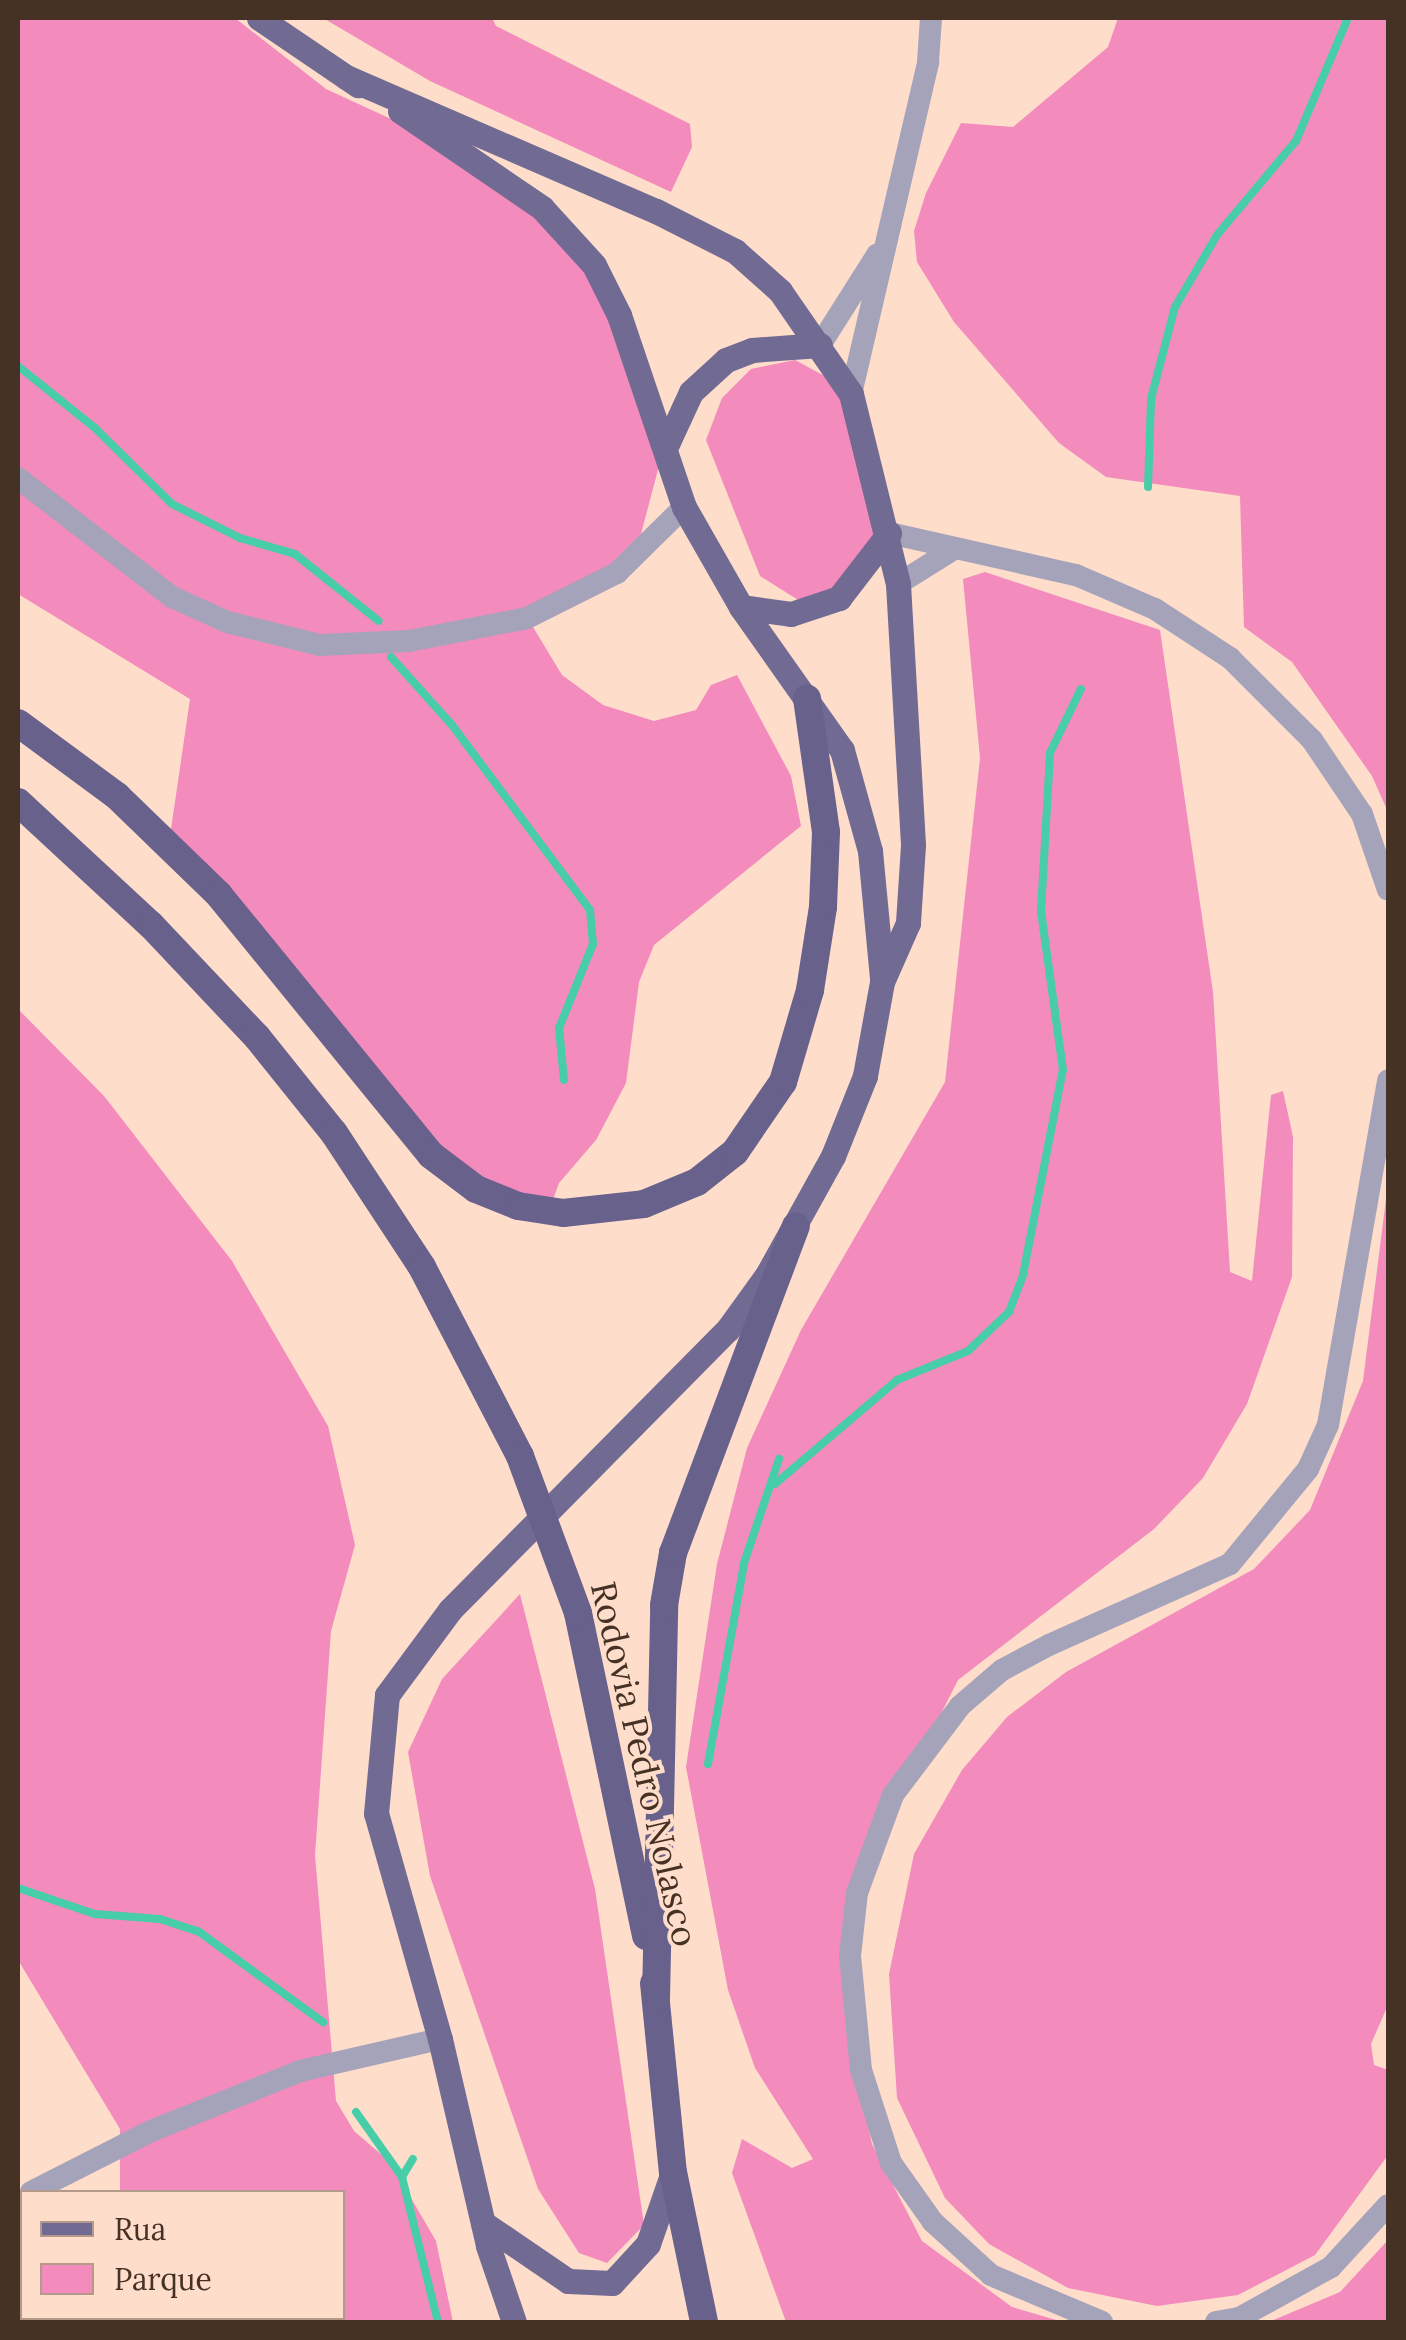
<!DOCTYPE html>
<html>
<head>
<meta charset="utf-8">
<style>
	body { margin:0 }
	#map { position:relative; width:1406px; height:2340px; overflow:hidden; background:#feddcb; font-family:Lora,serif }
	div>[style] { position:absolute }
	.green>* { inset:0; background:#f38bbd }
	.stream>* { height:8px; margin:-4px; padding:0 4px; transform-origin:4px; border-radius:4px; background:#47cda7 }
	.minor>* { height:22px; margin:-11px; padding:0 11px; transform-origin:11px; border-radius:11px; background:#a5a3ba }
	.primary>* { height:25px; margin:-12.5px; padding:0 12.5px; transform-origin:12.5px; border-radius:12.5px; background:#716b94 }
	.trunk>* { height:28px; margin:-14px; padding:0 14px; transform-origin:14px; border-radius:14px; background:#68618c }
	.trunk-bridge>* { height:28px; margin:-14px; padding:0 14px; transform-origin:14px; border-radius:14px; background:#68618c }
	span { translate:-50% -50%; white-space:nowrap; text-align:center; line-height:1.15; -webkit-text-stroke:8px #feddcb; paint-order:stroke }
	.street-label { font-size:35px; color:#463125 }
	.frame { position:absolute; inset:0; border:20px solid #463125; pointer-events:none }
	.legend { position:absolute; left:20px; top:2190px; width:325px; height:130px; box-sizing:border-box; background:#feddcb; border:2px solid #b49889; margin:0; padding:12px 18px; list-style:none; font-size:30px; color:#463125 }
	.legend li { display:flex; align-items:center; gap:20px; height:50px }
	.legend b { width:50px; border:2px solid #b49889 }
</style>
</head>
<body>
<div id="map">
	<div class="green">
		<i style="clip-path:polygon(18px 18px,235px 18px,326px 89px,467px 154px,590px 271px,664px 447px,637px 549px,616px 569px,546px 598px,533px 627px,562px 675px,603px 705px,654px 721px,696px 710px,711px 685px,737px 675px,791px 776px,801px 826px,654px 945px,639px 982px,626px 1083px,596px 1140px,559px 1183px,547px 1216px,431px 1149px,170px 836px,190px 699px,18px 594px)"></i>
		<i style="clip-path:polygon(323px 18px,492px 18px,496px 26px,690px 124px,692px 147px,671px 192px,430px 81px)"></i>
		<i style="clip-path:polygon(1118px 18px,1388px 18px,1388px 812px,1372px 776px,1292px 662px,1244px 627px,1240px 496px,1106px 477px,1059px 443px,954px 322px,917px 262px,914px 231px,926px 193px,961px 123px,1013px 127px,1108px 47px)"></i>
		<i style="clip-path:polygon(795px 360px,843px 386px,883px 556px,851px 597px,803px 603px,760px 576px,706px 440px,722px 398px,751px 369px)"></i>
		<i style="clip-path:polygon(985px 572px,1160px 630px,1213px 992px,1230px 1272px,1252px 1281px,1271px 1095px,1283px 1091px,1293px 1137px,1292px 1277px,1247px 1404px,1203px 1478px,1154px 1529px,958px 1680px,859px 1876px,847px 2021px,872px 2144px,922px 2241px,1012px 2307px,1063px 2322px,786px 2322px,732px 2173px,742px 2139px,792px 2168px,813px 2159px,755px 2068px,728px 1990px,686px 1767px,717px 1564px,747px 1448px,801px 1330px,945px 1082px,980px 758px,963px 579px)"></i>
		<i style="clip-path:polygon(18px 1009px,104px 1096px,232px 1261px,328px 1426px,355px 1545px,331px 1631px,315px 1855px,336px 2101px,354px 2131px,390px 2162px,436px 2241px,453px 2322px,38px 2322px,342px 2318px,342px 2192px,120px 2192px,120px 2129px,18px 1960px)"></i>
		<i style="clip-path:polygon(1388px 1183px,1388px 2005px,1371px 2044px,1374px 2065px,1388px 2070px,1388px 2155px,1315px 2255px,1238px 2295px,1157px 2306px,1068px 2288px,989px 2244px,945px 2198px,897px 2098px,889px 1974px,914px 1854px,962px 1770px,1007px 1717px,1066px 1672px,1254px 1569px,1310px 1510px,1363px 1381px)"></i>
		<i style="clip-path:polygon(520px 1594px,595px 1889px,644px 2225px,607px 2263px,579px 2253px,538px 2189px,430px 1876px,408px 1752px,442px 1679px)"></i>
		<i style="clip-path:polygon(1388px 2240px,1388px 2322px,1269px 2322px,1340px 2292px)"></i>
	</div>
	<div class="stream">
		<i style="left:18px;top:366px;width:99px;rotate:38.8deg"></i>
		<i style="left:95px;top:428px;width:108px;rotate:44.6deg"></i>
		<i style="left:172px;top:504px;width:76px;rotate:26.6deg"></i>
		<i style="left:240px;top:538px;width:57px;rotate:16.2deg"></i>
		<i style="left:295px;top:554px;width:107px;rotate:38.6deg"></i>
		<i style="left:1148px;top:487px;width:88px;rotate:-88deg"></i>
		<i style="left:1151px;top:399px;width:95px;rotate:-75.4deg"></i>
		<i style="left:1175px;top:307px;width:83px;rotate:-59.7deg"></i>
		<i style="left:1217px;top:235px;width:123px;rotate:-50deg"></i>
		<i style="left:1296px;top:141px;width:134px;rotate:-67.1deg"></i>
		<i style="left:391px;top:657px;width:91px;rotate:48.1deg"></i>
		<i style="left:452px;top:725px;width:231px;rotate:53.3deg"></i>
		<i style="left:590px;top:910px;width:34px;rotate:85deg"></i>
		<i style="left:593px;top:944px;width:91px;rotate:112deg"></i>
		<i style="left:559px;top:1028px;width:52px;rotate:84.5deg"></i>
		<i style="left:775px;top:1484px;width:160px;rotate:-40.4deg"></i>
		<i style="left:897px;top:1380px;width:77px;rotate:-22.2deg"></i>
		<i style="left:968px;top:1351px;width:57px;rotate:-43.6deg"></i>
		<i style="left:1009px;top:1312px;width:40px;rotate:-69deg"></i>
		<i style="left:1023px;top:1275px;width:209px;rotate:-79deg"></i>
		<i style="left:1063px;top:1070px;width:161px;rotate:-97.9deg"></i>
		<i style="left:1041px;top:911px;width:158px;rotate:-86.7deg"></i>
		<i style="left:1050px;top:753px;width:71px;rotate:-64.2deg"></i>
		<i style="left:708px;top:1764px;width:204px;rotate:-79.8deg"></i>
		<i style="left:744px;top:1563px;width:110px;rotate:-71.4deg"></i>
		<i style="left:18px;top:1888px;width:81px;rotate:18.7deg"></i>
		<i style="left:95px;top:1914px;width:65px;rotate:4.4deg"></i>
		<i style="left:160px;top:1919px;width:40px;rotate:18deg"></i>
		<i style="left:198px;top:1931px;width:155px;rotate:36.1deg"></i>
		<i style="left:356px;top:2112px;width:80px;rotate:54.7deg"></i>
		<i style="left:402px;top:2177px;width:149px;rotate:76.1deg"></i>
		<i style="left:402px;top:2177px;width:21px;rotate:-59deg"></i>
	</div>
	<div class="minor">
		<i style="left:820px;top:345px;width:107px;rotate:-57.7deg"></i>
		<i style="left:851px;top:394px;width:341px;rotate:-76.9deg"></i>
		<i style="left:928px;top:62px;width:44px;rotate:-86.1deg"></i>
		<i style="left:18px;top:478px;width:195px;rotate:37.7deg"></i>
		<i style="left:172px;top:597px;width:60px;rotate:24.4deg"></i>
		<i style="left:227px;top:622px;width:96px;rotate:13.9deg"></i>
		<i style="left:320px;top:645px;width:89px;rotate:-2.6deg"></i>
		<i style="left:409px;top:641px;width:120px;rotate:-11deg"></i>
		<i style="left:527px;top:618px;width:101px;rotate:-26.6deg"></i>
		<i style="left:617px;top:573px;width:94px;rotate:-44.6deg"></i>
		<i style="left:889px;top:533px;width:192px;rotate:12.7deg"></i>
		<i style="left:1076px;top:575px;width:86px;rotate:23.3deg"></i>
		<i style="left:1155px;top:609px;width:90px;rotate:33.2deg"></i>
		<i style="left:1230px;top:658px;width:116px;rotate:45deg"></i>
		<i style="left:1312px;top:740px;width:89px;rotate:56deg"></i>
		<i style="left:1362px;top:814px;width:80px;rotate:71.1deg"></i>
		<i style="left:898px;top:584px;width:66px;rotate:-32deg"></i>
		<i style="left:31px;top:2192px;width:135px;rotate:-26.9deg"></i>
		<i style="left:151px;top:2131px;width:161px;rotate:-21.9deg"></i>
		<i style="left:300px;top:2071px;width:144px;rotate:-12.9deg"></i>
		<i style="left:1102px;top:2322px;width:121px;rotate:-157.1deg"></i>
		<i style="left:991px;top:2275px;width:79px;rotate:-137.6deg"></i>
		<i style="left:933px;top:2222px;width:72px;rotate:-125.4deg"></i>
		<i style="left:891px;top:2163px;width:98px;rotate:-107.9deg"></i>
		<i style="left:861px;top:2070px;width:115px;rotate:-95.5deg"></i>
		<i style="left:850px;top:1956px;width:63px;rotate:-83.7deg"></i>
		<i style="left:857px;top:1893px;width:104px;rotate:-69.8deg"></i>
		<i style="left:893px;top:1795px;width:111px;rotate:-53deg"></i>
		<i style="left:960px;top:1706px;width:55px;rotate:-40.6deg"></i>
		<i style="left:1002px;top:1670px;width:53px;rotate:-28deg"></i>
		<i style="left:1049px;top:1645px;width:198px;rotate:-24.1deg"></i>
		<i style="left:1230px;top:1564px;width:123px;rotate:-50.6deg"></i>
		<i style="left:1308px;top:1469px;width:48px;rotate:-65.6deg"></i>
		<i style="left:1328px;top:1425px;width:350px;rotate:-80.1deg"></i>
		<i style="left:1216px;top:2322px;width:23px;rotate:-10deg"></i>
		<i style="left:1239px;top:2318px;width:105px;rotate:-29deg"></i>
		<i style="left:1331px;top:2267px;width:84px;rotate:-47.4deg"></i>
	</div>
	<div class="primary">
		<i style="left:259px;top:18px;width:120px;rotate:34.1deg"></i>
		<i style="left:346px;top:77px;width:338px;rotate:23.4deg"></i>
		<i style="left:656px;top:211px;width:89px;rotate:26.9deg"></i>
		<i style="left:735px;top:251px;width:60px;rotate:41.6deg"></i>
		<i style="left:780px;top:291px;width:125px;rotate:55.4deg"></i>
		<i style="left:851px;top:394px;width:196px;rotate:76.1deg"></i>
		<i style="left:898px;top:584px;width:261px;rotate:86.7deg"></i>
		<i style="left:913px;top:845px;width:78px;rotate:93.7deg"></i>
		<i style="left:908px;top:923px;width:64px;rotate:113.8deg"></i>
		<i style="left:882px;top:982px;width:96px;rotate:100.3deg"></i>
		<i style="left:865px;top:1076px;width:86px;rotate:111.8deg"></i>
		<i style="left:833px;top:1156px;width:136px;rotate:119deg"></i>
		<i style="left:767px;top:1275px;width:67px;rotate:125.8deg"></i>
		<i style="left:728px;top:1329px;width:395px;rotate:134.7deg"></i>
		<i style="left:450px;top:1610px;width:106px;rotate:126.5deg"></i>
		<i style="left:387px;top:1695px;width:119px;rotate:95.3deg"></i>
		<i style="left:376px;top:1813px;width:235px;rotate:74.2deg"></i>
		<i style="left:440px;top:2039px;width:212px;rotate:76.9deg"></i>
		<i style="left:488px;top:2246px;width:80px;rotate:71.1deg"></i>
		<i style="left:400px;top:111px;width:172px;rotate:34.3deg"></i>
		<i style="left:542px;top:208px;width:77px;rotate:47.6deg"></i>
		<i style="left:594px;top:265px;width:56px;rotate:63.4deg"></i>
		<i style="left:619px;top:315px;width:203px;rotate:71.3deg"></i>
		<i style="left:684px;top:507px;width:115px;rotate:60.3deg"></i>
		<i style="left:741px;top:607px;width:175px;rotate:54.8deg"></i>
		<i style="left:842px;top:750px;width:105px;rotate:74.5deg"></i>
		<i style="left:870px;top:851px;width:128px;rotate:84.6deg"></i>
		<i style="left:667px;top:444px;width:57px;rotate:-65.2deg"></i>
		<i style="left:691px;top:392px;width:47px;rotate:-42.4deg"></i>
		<i style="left:726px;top:360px;width:28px;rotate:-21deg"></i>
		<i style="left:752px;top:350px;width:68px;rotate:-4.2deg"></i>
		<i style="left:741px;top:607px;width:50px;rotate:8deg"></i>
		<i style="left:791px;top:614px;width:51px;rotate:-18.4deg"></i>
		<i style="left:839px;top:598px;width:82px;rotate:-52.4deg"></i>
		<i style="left:483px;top:2223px;width:103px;rotate:34.3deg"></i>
		<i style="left:568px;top:2281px;width:44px;rotate:2.6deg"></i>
		<i style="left:612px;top:2283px;width:53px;rotate:-47.3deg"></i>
		<i style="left:648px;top:2244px;width:76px;rotate:-70.9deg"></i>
	</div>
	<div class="trunk">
		<i style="left:18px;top:723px;width:123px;rotate:36.4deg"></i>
		<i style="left:117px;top:796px;width:142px;rotate:44.1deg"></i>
		<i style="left:219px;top:895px;width:335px;rotate:50.8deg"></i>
		<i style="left:431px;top:1155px;width:56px;rotate:37.1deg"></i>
		<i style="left:476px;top:1189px;width:45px;rotate:22deg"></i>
		<i style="left:518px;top:1206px;width:46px;rotate:8.8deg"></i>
		<i style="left:563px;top:1213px;width:81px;rotate:-6.3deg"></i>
		<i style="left:644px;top:1204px;width:57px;rotate:-22.5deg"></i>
		<i style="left:697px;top:1182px;width:48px;rotate:-38.3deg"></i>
		<i style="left:735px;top:1152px;width:85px;rotate:-55.6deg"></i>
		<i style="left:783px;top:1082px;width:96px;rotate:-73.6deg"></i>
		<i style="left:810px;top:990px;width:84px;rotate:-81.1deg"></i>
		<i style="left:823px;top:907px;width:75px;rotate:-87.7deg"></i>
		<i style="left:826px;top:832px;width:135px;rotate:-98.1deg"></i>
		<i style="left:18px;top:802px;width:181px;rotate:42.8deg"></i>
		<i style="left:151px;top:925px;width:154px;rotate:46.6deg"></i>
		<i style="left:257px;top:1037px;width:123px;rotate:51.3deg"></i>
		<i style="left:334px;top:1133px;width:160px;rotate:56.7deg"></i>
		<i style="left:422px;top:1267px;width:213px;rotate:62.6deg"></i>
		<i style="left:578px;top:1613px;width:330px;rotate:78.1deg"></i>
		<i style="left:654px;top:1983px;width:190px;rotate:84.3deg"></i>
		<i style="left:673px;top:2172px;width:153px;rotate:78.3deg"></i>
		<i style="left:656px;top:1999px;width:394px;rotate:-88.8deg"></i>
		<i style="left:664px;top:1605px;width:53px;rotate:-80.2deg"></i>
		<i style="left:673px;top:1553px;width:349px;rotate:-69.4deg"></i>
	</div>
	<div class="trunk-bridge">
		<i style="left:520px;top:1456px;width:167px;rotate:69.7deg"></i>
	</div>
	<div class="street-label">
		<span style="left:644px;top:1764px;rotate:77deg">Rodovia Pedro Nolasco</span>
	</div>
	<div class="frame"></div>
	<ul class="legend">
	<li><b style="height:12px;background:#716b94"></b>Rua</li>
	<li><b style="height:28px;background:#f38bbd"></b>Parque</li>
	</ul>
</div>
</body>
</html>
